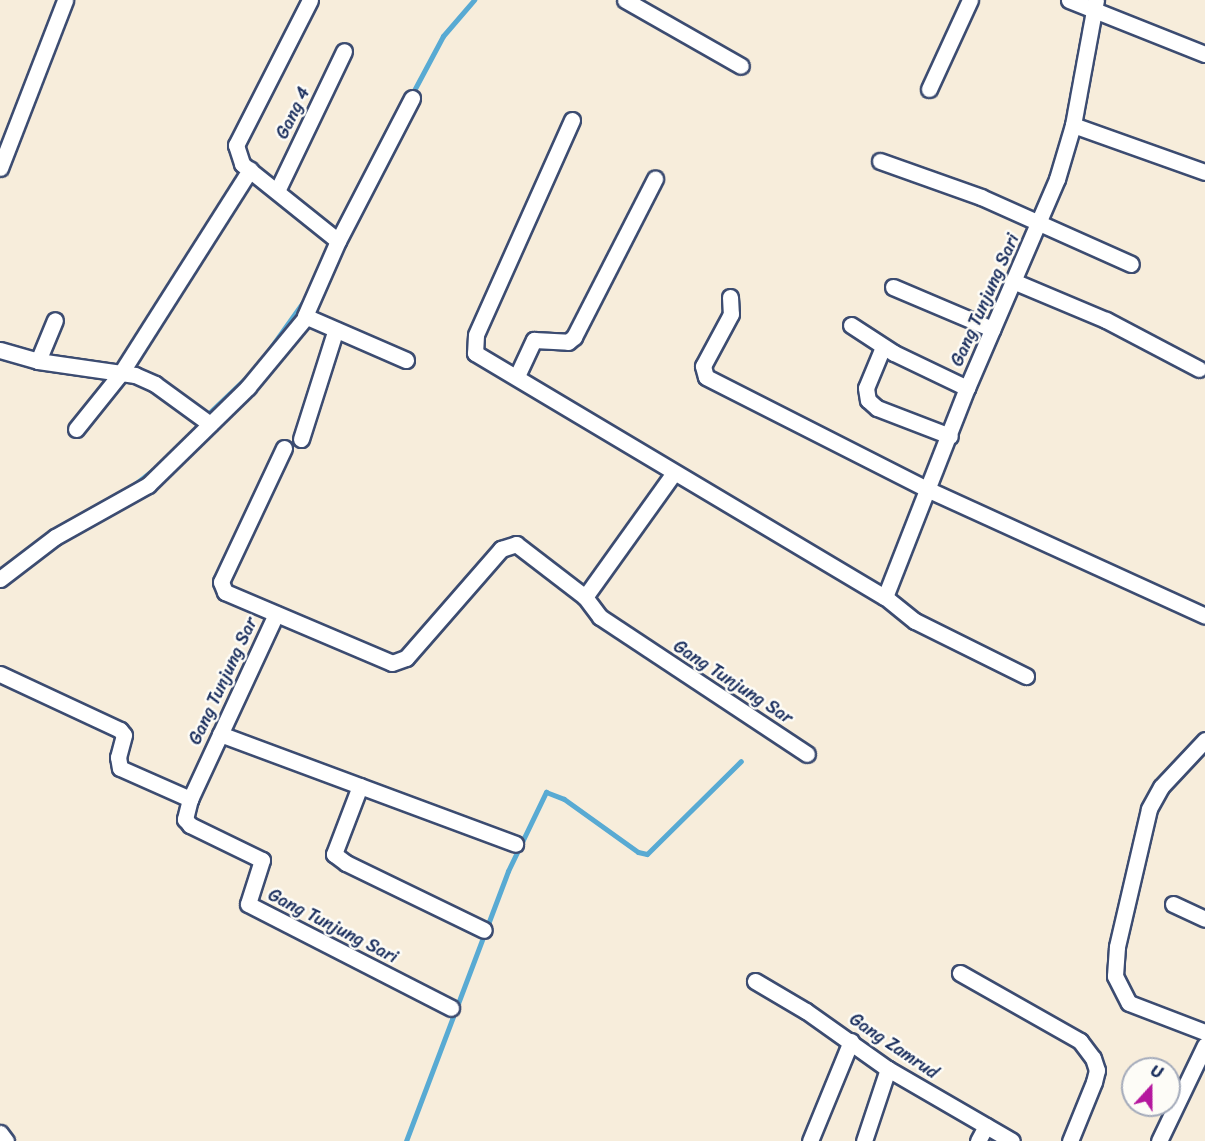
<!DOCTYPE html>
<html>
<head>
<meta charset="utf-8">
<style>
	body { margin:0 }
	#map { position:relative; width:1205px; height:1141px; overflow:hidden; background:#f7eddb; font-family:Sriracha,sans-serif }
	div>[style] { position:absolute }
	.stream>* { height:5px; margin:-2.5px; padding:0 2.5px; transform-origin:2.5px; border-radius:2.5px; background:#58aad3 }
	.roads { filter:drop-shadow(2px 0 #3c4c71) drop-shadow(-2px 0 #3c4c71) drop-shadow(0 2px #3c4c71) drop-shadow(0 -2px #3c4c71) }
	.street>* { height:15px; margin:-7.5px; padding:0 7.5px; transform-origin:7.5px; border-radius:7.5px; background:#fff }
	span { translate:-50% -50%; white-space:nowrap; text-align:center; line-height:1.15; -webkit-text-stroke:5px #fdfcf7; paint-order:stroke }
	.street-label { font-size:18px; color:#1b2f5e }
	.north { position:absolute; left:1121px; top:1057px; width:60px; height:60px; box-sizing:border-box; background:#fdfcf7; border:2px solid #a3aaba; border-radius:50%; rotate:21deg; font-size:16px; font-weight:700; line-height:24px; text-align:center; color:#1b2f5e }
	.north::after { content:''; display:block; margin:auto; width:21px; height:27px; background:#b5179e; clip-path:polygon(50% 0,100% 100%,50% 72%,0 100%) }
</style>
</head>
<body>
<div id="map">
	<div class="stream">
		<i style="left:411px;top:96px;width:68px;rotate:-61.9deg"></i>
		<i style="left:443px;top:36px;width:48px;rotate:-49.3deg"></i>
		<i style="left:269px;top:350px;width:59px;rotate:-54.7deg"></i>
		<i style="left:210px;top:412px;width:55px;rotate:-43.5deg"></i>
		<i style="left:135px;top:484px;width:23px;rotate:-38deg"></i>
		<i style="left:406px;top:1141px;width:289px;rotate:-69.3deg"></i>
		<i style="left:508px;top:871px;width:88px;rotate:-64.3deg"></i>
		<i style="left:546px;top:792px;width:19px;rotate:21deg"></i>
		<i style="left:564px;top:799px;width:91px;rotate:35.6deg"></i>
		<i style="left:638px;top:852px;width:9px;rotate:13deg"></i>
		<i style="left:647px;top:854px;width:132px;rotate:-44.7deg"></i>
	</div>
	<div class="roads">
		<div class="street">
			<i style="left:310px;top:0;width:163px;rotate:117deg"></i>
			<i style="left:236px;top:145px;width:20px;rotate:72deg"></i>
			<i style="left:242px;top:164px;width:123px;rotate:38.7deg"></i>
			<i style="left:625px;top:0;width:133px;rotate:29.6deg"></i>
			<i style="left:1069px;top:0;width:146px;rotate:21.7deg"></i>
			<i style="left:929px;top:89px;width:98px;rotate:-65.3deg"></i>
			<i style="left:572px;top:120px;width:235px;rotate:114.1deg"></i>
			<i style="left:476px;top:335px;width:18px;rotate:93deg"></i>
			<i style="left:475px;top:353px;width:477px;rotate:30.8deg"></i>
			<i style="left:885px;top:597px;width:38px;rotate:39deg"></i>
			<i style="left:915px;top:621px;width:124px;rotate:26.4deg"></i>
			<i style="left:1073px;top:125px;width:140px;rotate:19.6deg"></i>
			<i style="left:880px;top:161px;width:107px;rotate:19.6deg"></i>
			<i style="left:981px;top:197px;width:164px;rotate:24.1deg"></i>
			<i style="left:0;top:168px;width:180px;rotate:-68.8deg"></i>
			<i style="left:277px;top:191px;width:155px;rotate:-64.4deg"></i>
			<i style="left:1013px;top:281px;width:101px;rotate:22.8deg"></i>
			<i style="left:1106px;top:320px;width:105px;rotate:27.8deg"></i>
			<i style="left:893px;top:287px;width:108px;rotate:23deg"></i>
			<i style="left:730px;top:297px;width:17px;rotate:87deg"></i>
			<i style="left:731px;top:314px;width:59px;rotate:118.3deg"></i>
			<i style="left:703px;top:366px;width:11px;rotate:75deg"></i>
			<i style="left:706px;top:377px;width:250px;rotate:26.9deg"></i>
			<i style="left:929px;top:490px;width:303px;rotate:24.5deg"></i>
			<i style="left:851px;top:325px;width:51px;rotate:33.1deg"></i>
			<i style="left:894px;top:353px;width:81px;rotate:25.6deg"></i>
			<i style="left:883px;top:347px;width:44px;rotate:112.5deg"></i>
			<i style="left:866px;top:388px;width:12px;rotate:81deg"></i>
			<i style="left:868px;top:400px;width:12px;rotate:42deg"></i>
			<i style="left:877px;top:408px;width:78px;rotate:21deg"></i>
			<i style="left:0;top:350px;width:40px;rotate:16deg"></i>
			<i style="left:38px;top:361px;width:98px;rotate:8.2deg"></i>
			<i style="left:135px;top:375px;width:22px;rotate:24deg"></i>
			<i style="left:155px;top:384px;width:68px;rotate:36deg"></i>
			<i style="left:406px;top:360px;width:110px;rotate:-156.5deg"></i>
			<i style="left:305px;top:316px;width:82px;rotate:-66.3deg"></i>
			<i style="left:338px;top:241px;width:161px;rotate:-62.6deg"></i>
			<i style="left:38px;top:361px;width:44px;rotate:-67.5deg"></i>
			<i style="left:517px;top:376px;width:40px;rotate:-65deg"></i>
			<i style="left:534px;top:340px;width:34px;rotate:3deg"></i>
			<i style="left:568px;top:342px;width:8px;rotate:-40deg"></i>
			<i style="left:574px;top:337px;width:178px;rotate:-62.9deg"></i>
			<i style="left:76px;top:429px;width:72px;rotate:-51.2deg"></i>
			<i style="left:121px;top:373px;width:241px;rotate:-57.6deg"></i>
			<i style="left:301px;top:439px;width:112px;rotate:-72.4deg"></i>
			<i style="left:284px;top:448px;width:148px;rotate:115.2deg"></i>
			<i style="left:221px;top:582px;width:11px;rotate:68deg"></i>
			<i style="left:225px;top:592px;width:181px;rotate:23deg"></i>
			<i style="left:392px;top:663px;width:15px;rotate:-20deg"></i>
			<i style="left:406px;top:658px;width:145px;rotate:-48.9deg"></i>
			<i style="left:501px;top:549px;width:16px;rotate:-18deg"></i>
			<i style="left:516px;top:544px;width:87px;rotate:37.5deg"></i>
			<i style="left:585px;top:597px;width:25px;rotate:53deg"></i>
			<i style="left:600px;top:617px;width:248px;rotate:33.5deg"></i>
			<i style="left:0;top:579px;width:69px;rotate:-37.4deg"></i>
			<i style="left:55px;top:537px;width:107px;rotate:-29.2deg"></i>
			<i style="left:148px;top:485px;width:140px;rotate:-44.4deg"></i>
			<i style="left:248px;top:387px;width:89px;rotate:-50.4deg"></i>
			<i style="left:585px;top:597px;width:151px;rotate:-54.4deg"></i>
			<i style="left:885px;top:597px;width:225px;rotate:-68.6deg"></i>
			<i style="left:967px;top:388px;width:228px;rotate:-66.7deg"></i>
			<i style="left:1057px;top:179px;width:56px;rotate:-73.5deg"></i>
			<i style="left:1073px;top:125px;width:127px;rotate:-79.6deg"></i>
			<i style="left:276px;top:614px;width:204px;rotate:114.9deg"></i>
			<i style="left:190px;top:799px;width:21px;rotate:104deg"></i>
			<i style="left:185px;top:819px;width:8px;rotate:50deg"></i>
			<i style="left:190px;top:825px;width:80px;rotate:25.9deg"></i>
			<i style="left:262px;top:860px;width:46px;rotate:107.7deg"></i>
			<i style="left:248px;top:904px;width:228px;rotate:27.1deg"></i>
			<i style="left:0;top:674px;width:132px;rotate:25deg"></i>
			<i style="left:120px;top:730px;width:6px;rotate:51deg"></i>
			<i style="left:124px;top:735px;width:23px;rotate:105deg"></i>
			<i style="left:118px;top:757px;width:11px;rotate:80deg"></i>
			<i style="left:120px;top:768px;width:77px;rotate:23.9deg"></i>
			<i style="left:220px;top:734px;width:315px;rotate:20.4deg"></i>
			<i style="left:1205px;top:740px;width:64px;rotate:133.1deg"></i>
			<i style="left:1161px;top:787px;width:25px;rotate:119deg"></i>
			<i style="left:1149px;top:809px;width:142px;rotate:103.1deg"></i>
			<i style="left:1117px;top:947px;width:29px;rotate:94deg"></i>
			<i style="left:1115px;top:976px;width:30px;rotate:63deg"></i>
			<i style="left:1129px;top:1003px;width:81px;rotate:20.9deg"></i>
			<i style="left:360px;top:786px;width:73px;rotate:110.9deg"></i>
			<i style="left:334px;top:854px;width:15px;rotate:37deg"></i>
			<i style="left:346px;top:863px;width:153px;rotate:25.9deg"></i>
			<i style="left:1173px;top:904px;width:35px;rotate:25deg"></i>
			<i style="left:960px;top:973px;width:138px;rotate:29.5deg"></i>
			<i style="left:1080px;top:1041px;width:21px;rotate:53deg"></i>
			<i style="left:1093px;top:1058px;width:13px;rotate:72deg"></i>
			<i style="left:1097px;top:1070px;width:12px;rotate:104deg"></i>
			<i style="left:1094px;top:1082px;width:64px;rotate:112.1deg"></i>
			<i style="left:755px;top:981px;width:59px;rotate:30.5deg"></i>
			<i style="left:806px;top:1011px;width:100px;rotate:35.3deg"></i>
			<i style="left:888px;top:1069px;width:143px;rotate:30.1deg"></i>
			<i style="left:0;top:1133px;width:10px;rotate:53deg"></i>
			<i style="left:810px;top:1141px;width:108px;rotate:-67.7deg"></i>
			<i style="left:864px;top:1141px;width:76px;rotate:-71.6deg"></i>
			<i style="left:978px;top:1141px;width:17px;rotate:-62deg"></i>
			<i style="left:1159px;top:1141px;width:106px;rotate:-64.4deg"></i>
		</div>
	</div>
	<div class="street-label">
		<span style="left:293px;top:113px;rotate:-64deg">Gang 4</span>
		<span style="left:985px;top:300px;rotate:-66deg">Gang Tunjung Sari</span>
		<span style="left:223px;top:681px;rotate:-65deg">Gang Tunjung Sar</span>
		<span style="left:733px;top:682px;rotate:33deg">Gang Tunjung Sar</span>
		<span style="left:333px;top:926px;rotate:27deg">Gang Tunjung Sari</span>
		<span style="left:894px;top:1046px;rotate:34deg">Gang Zamrud</span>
	</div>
	<div class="north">U</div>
</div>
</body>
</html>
